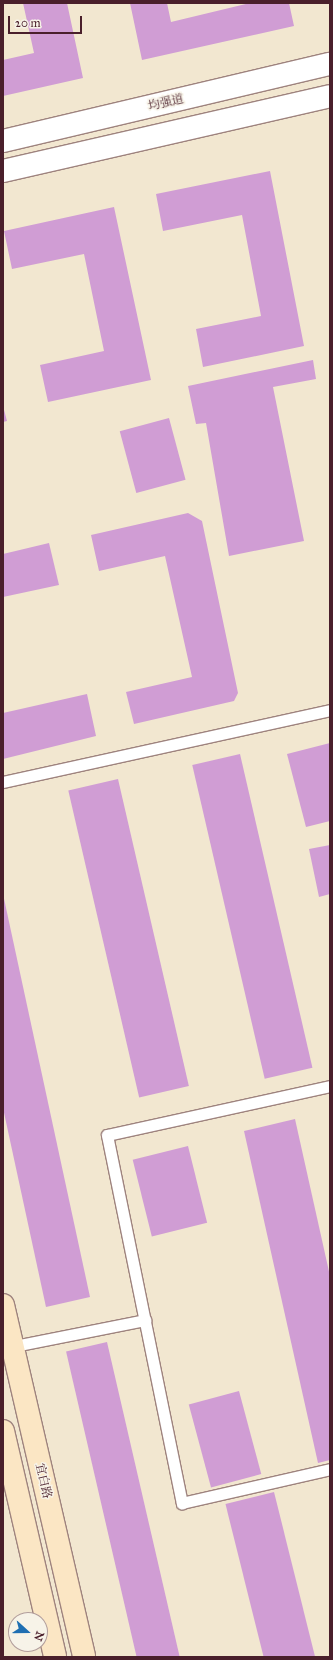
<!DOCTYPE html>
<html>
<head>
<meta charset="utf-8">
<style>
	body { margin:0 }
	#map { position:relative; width:333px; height:1660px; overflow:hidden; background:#f2e7d0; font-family:"IM FELL Great Primer","Noto Serif SC",serif }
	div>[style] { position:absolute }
	.building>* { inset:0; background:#d09dd4; transform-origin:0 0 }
	.roads { filter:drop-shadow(1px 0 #9e837e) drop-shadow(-1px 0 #9e837e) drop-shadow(0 1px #9e837e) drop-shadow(0 -1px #9e837e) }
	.service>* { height:11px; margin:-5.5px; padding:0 5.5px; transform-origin:5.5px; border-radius:5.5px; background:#fff }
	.tertiary>* { height:22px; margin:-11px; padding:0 11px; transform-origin:11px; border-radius:11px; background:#fff }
	.secondary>* { height:22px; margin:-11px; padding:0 11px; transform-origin:11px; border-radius:11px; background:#fbe6c4 }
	span { translate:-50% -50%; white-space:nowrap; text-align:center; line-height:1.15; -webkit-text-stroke:3px #f7f3e8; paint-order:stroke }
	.street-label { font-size:12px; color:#4a1f2b }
	.frame { position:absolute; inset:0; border:4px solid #4a1f2b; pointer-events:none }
	.north { position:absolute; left:8px; top:1612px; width:40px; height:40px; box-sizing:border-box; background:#f7f3e8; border:1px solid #b29e9c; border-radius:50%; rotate:111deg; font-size:11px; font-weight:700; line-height:16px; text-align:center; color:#4a1f2b }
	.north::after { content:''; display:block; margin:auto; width:14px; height:18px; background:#1f6fb2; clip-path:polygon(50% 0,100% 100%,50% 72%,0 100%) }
	.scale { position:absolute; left:8px; top:16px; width:74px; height:18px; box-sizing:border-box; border:2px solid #4a1f2b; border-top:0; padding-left:5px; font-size:12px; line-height:14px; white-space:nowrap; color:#4a1f2b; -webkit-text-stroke:3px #f7f3e8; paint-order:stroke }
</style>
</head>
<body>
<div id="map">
	<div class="building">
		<i style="clip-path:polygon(23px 3px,67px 3px,83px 78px,3px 96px,3px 60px,34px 53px)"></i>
		<i style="clip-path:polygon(130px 3px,167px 3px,171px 22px,250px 3px,289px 3px,294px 26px,142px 60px)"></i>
		<i style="clip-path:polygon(270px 171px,304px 346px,203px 367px,196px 329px,261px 316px,242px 215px,163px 231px,156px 194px)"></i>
		<i style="clip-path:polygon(114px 207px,151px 380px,48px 402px,40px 365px,104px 351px,84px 254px,12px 269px,4px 231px)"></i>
		<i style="clip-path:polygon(313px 360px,316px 379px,273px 387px,304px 541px,229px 556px,206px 423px,196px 424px,188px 386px)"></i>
		<i style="clip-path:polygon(3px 406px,7px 421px,3px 422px)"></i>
		<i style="left:169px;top:418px;width:64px;height:51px;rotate:75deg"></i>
		<i style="clip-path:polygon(188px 513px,202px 521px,238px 693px,234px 701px,134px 724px,126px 692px,192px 677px,165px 556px,99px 571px,91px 535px)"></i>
		<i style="clip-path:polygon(49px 543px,59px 585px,3px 597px,3px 554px)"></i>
		<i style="clip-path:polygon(87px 694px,96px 736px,3px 759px,3px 713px)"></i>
		<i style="clip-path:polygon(330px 743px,330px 821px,306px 827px,287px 754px)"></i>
		<i style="left:240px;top:754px;width:322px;height:49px;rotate:77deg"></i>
		<i style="left:118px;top:779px;width:315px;height:51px;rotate:77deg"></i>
		<i style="clip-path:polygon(330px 845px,330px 894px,319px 897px,309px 849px)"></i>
		<i style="clip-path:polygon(3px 894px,90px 1297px,46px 1307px,3px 1108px)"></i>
		<i style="clip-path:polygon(295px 1119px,330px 1276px,330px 1460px,318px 1463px,244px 1131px)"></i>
		<i style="left:188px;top:1146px;width:79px;height:57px;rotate:76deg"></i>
		<i style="left:107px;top:1342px;width:323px;height:42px;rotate:77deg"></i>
		<i style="left:239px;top:1391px;width:86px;height:52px;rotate:75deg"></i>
		<i style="left:274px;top:1492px;width:170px;height:50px;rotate:76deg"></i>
	</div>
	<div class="roads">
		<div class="service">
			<i style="left:3px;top:782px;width:335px;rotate:-12.4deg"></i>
			<i style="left:330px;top:1086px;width:228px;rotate:167.6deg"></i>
			<i style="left:107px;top:1135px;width:376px;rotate:78.5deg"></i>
			<i style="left:182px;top:1503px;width:152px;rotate:-12.9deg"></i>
			<i style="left:9px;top:1347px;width:139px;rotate:-11.2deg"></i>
		</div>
		<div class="tertiary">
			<i style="left:3px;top:141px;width:336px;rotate:-13.3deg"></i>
			<i style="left:3px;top:171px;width:335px;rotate:-12.9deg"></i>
		</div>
		<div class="secondary">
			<i style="left:3px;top:1305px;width:361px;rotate:77deg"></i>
			<i style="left:3px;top:1431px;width:232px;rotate:77deg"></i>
		</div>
	</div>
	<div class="street-label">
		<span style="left:166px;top:103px;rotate:-13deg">均强道</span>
		<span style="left:43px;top:1481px;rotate:77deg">宜白路</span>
	</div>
	<div class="frame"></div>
	<div class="north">N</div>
	<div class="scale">20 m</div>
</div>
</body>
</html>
